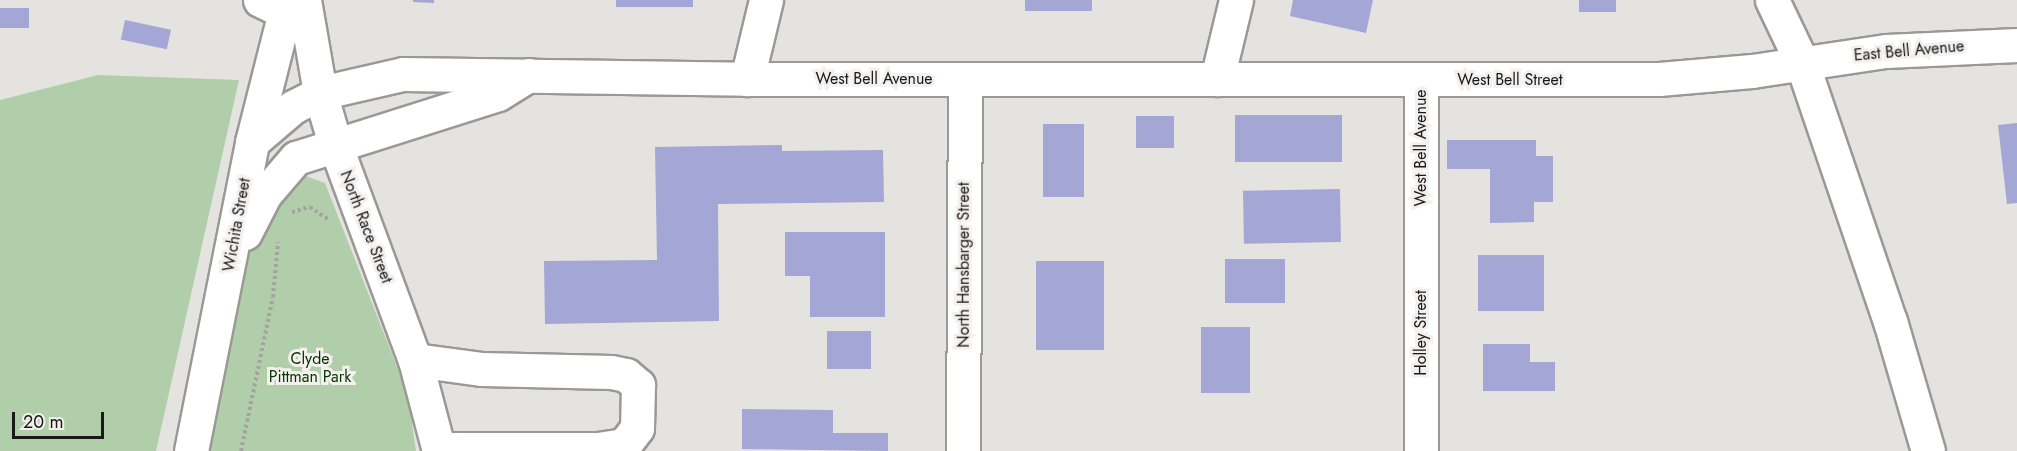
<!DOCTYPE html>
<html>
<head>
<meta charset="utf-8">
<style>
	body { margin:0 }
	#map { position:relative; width:2017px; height:451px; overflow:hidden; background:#e5e3df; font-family:Jost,sans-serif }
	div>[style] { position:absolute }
	.green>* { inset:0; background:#b1ceab }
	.building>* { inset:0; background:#a4a6d5; transform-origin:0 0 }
	.path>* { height:4px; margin-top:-2px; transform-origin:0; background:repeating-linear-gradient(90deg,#a4a39f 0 3px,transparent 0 6px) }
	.roads { filter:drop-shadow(2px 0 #9b9895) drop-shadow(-2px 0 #9b9895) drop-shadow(0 2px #9b9895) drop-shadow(0 -2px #9b9895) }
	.minor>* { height:33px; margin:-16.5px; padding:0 16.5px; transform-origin:16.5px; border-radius:16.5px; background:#fff }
	.major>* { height:33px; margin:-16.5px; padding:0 16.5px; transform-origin:16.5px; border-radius:16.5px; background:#fff }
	span { translate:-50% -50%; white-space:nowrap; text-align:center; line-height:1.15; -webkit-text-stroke:6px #f3f0ed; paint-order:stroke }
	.street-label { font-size:16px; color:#1a1918 }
	.park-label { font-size:16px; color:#053500 }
	.scale { position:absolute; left:12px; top:412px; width:92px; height:27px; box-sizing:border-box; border:3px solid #1a1918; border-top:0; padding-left:8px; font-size:18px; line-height:21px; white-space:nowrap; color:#1a1918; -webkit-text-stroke:4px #f3f0ed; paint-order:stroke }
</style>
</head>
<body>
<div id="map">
	<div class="green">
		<i style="clip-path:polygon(98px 75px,239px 80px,156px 451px,0 451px,0 100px)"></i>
		<i style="clip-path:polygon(303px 175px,325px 183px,408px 395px,416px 451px,210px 451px,251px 246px,288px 185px)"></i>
	</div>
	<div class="building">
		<i style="clip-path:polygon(413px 0,434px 0,434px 3px,413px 2px)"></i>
		<i style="left:616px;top:0;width:77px;height:7px"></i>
		<i style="left:1025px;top:0;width:67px;height:11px"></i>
		<i style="clip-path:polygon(1293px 0,1373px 0,1366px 33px,1290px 16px)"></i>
		<i style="left:1579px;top:0;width:37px;height:12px"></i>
		<i style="left:0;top:8px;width:29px;height:20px"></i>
		<i style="left:125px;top:20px;width:47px;height:20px;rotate:12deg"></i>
		<i style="left:1235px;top:115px;width:107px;height:47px"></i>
		<i style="left:1136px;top:116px;width:38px;height:32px"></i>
		<i style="clip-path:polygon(2017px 123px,2017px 203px,2007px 204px,1998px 125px)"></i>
		<i style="left:1043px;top:124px;width:41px;height:73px"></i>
		<i style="clip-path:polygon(1447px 140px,1536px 140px,1536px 156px,1553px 156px,1553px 202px,1534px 202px,1534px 222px,1490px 223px,1490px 169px,1447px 169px)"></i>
		<i style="clip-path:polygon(782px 145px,782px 151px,883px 150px,884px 202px,718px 204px,719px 321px,545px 324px,544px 261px,657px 260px,655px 147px)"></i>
		<i style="left:1340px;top:189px;width:53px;height:97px;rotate:89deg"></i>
		<i style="clip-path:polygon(785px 232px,885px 232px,885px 317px,810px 317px,810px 276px,785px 276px)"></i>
		<i style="left:1478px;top:255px;width:66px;height:56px"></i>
		<i style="left:1225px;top:259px;width:60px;height:44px"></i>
		<i style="left:1036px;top:261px;width:68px;height:89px"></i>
		<i style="left:1201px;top:327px;width:49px;height:66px"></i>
		<i style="left:827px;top:331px;width:44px;height:38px"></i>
		<i style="clip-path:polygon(1483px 344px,1530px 344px,1530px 362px,1555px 362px,1555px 391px,1483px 391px)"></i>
		<i style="clip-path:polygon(742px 409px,833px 410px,833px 433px,888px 433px,888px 451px,742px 449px)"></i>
	</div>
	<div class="path">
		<i style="left:292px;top:212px;width:19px;rotate:-16deg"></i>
		<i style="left:310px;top:207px;width:22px;rotate:34deg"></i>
		<i style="left:241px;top:451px;width:157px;rotate:-78.3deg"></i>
		<i style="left:273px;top:297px;width:55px;rotate:-84.8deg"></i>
	</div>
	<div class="roads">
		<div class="minor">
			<i style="left:260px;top:0;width:28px;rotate:26deg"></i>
			<i style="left:1772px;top:0;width:70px;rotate:64.5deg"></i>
			<i style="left:1802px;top:63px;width:273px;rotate:71.2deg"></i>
			<i style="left:1890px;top:321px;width:135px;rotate:73.7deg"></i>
			<i style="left:747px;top:79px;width:81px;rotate:-76.5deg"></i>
			<i style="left:1217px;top:79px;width:81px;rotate:-76.5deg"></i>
			<i style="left:1421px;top:81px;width:370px;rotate:90deg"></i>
			<i style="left:252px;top:142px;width:54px;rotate:-40.5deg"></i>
			<i style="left:293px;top:107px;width:30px;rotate:-27deg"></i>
			<i style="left:320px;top:93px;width:85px;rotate:-12.9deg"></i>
			<i style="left:403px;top:74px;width:344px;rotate:0.8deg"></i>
			<i style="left:747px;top:79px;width:912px"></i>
			<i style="left:1659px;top:79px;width:93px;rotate:-4.9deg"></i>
			<i style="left:1752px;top:71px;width:135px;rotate:-8.5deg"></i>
			<i style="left:1886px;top:51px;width:131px;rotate:-2.6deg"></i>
			<i style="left:245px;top:233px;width:44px;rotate:-62.9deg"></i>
			<i style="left:265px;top:194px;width:48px;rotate:-49.3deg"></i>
			<i style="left:296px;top:158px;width:212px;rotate:-17.6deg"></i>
			<i style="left:498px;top:94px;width:36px;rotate:-32deg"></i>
			<i style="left:415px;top:360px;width:68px;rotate:7.7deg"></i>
			<i style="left:482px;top:369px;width:129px;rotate:1.3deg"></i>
			<i style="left:611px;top:372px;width:15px;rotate:11deg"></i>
			<i style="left:626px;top:375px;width:16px;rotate:40deg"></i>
			<i style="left:638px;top:385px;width:43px;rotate:91.3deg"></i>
			<i style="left:637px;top:428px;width:21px;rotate:127deg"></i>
			<i style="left:624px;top:445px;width:25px;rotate:171deg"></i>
			<i style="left:599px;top:449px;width:160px;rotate:180deg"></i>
			<i style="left:191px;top:451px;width:315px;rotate:-78.8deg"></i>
			<i style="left:252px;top:142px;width:146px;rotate:-75.8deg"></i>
			<i style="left:963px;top:451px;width:372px;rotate:-89.7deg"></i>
		</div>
		<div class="major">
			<i style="left:304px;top:0;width:94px;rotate:80.2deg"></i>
			<i style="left:320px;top:93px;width:56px;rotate:73.5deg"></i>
			<i style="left:336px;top:147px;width:227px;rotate:69.7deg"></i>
			<i style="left:415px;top:360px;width:94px;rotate:75.2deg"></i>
		</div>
	</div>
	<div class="street-label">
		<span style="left:1909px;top:51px;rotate:-5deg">East Bell Avenue</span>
		<span style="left:874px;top:79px">West Bell Avenue</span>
		<span style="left:1510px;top:80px">West Bell Street</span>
		<span style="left:1421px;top:148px;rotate:-90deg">West Bell Avenue</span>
		<span style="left:237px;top:225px;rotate:-80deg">Wichita Street</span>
		<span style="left:366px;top:227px;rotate:69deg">North Race Street</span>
		<span style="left:964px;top:265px;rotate:-90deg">North Hansbarger Street</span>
		<span style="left:1421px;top:333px;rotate:-90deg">Holley Street</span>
	</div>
	<div class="park-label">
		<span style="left:310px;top:368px">Clyde<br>Pittman Park</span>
	</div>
	<div class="scale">20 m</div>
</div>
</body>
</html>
